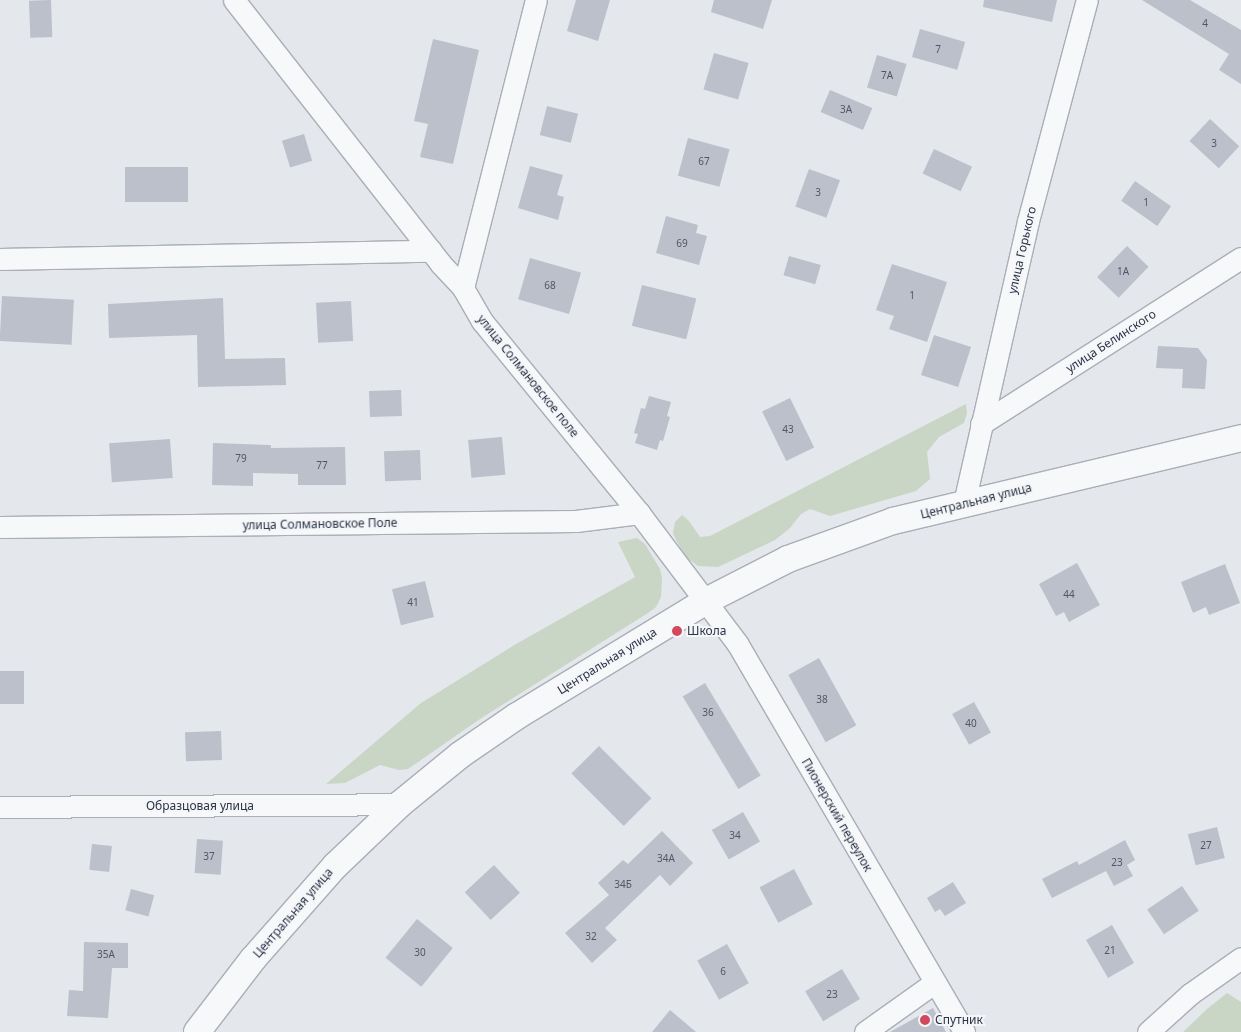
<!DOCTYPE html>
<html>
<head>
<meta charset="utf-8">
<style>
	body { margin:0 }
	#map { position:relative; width:1241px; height:1032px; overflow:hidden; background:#e4e7ec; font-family:"Noto Sans",sans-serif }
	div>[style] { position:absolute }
	.green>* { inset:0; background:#c9d6c5 }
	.building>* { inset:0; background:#bbc0ca; transform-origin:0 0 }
	.roads { filter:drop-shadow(1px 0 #a9aeb7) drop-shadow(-1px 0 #a9aeb7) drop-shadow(0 1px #a9aeb7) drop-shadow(0 -1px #a9aeb7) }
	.minor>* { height:21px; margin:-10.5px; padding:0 10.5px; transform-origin:10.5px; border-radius:10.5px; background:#f7f8fa }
	.tertiary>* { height:26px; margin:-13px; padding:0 13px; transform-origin:13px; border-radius:13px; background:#f7f8fa }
	.dots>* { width:14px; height:14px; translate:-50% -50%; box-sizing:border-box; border:2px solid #f4f6f9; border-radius:50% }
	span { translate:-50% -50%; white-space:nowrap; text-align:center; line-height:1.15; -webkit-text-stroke:4px #f4f6f9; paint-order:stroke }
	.number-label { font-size:10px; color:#4f5766 }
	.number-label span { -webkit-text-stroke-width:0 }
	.street-label { font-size:12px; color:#2b3445 }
	.poi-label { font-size:12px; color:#2b3445 }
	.left { translate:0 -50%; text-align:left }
</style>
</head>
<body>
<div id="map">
	<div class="green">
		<i style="clip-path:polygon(966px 404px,967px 413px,964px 423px,939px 437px,927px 452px,930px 479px,916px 491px,830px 516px,810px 509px,801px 514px,790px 528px,775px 540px,718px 567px,698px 566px,687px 558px,677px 542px,673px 533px,675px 522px,682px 515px,689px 521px,700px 537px,710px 536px)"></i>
		<i style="clip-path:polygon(637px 538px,645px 544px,660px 569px,662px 578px,661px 597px,656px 607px,648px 613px,480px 719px,408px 769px,399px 770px,380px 765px,345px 783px,326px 784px,421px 703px,516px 644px,635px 577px,618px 542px)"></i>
		<i style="clip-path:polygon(1227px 993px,1241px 1002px,1241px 1032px,1183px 1032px,1207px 1009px)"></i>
	</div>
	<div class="building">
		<i style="left:51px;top:0;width:37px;height:22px;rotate:88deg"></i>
		<i style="clip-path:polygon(576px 0,610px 0,598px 41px,567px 31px)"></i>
		<i style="clip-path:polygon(714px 0,772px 0,763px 29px,711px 12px)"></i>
		<i style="clip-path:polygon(984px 0,1057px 0,1052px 22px,983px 7px)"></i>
		<i style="clip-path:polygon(1142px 0,1190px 0,1241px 30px,1241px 84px,1219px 70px,1229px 54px)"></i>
		<i style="left:920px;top:29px;width:47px;height:29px;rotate:16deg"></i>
		<i style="clip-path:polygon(433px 39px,479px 50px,453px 164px,420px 157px,428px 124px,414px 121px)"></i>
		<i style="left:714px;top:53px;width:36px;height:38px;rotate:16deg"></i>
		<i style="left:877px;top:55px;width:31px;height:34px;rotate:17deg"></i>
		<i style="left:830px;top:90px;width:46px;height:24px;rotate:23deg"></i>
		<i style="left:547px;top:106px;width:32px;height:30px;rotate:14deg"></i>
		<i style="left:1210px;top:119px;width:40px;height:30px;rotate:43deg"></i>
		<i style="left:304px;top:134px;width:28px;height:23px;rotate:73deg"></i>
		<i style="left:688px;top:138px;width:43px;height:39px;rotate:15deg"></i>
		<i style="left:934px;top:149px;width:42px;height:27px;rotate:25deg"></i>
		<i style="clip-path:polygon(530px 166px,563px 175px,557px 195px,564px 197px,558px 220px,518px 208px)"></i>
		<i style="left:125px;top:167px;width:63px;height:35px"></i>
		<i style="left:809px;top:169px;width:33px;height:40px;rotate:20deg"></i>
		<i style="left:1135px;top:181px;width:44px;height:24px;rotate:35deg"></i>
		<i style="clip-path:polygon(666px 216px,698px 225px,696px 233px,707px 236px,699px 265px,656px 253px)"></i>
		<i style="left:1127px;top:246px;width:30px;height:43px;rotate:44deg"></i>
		<i style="left:789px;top:256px;width:33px;height:20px;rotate:16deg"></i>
		<i style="left:530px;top:258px;width:53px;height:43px;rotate:16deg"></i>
		<i style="clip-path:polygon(892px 264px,947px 282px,927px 342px,889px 329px,894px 316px,876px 310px)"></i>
		<i style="left:642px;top:285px;width:56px;height:42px;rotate:14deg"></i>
		<i style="left:2px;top:296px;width:72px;height:45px;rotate:3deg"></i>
		<i style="clip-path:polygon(223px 298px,225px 359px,285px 358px,286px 385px,198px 387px,197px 335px,109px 338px,108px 304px)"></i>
		<i style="left:351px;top:301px;width:40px;height:35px;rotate:87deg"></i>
		<i style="left:934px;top:335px;width:39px;height:42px;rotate:18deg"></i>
		<i style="clip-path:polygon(1158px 346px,1198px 348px,1207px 360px,1205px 389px,1182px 388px,1183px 369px,1156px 368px)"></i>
		<i style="left:401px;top:390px;width:26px;height:32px;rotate:88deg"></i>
		<i style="clip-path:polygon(649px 396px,671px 402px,667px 416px,670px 417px,663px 441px,660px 440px,657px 450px,635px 443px,638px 434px,634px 433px,641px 408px,645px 409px)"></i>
		<i style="left:790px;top:398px;width:55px;height:31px;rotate:64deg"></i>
		<i style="left:502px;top:437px;width:38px;height:34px;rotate:85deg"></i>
		<i style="left:170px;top:439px;width:39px;height:61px;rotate:86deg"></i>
		<i style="clip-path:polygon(213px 443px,271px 445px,271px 448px,345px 447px,346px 485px,298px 485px,298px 474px,253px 473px,253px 486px,212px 485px)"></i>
		<i style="left:420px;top:450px;width:30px;height:36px;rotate:88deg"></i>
		<i style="clip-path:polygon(1077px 563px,1100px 605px,1069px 622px,1064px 612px,1056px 616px,1039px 584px)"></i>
		<i style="clip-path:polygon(1225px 564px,1240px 603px,1209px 615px,1206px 607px,1193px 613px,1181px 582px)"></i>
		<i style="left:425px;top:581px;width:37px;height:34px;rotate:76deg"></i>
		<i style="left:819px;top:658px;width:77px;height:35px;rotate:61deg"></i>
		<i style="left:0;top:671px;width:24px;height:33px"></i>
		<i style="left:705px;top:683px;width:108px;height:26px;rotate:59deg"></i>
		<i style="left:974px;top:702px;width:35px;height:25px;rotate:61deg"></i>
		<i style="left:221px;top:731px;width:29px;height:36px;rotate:88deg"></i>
		<i style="left:599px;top:746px;width:74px;height:39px;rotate:45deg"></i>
		<i style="left:743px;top:812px;width:34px;height:36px;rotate:60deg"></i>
		<i style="left:1217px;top:827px;width:32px;height:30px;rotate:76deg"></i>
		<i style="clip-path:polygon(662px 831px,693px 863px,670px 886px,660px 875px,605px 928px,617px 940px,592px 963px,565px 933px,609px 895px,598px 883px,623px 860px,628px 864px)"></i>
		<i style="left:197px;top:839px;width:26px;height:34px;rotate:4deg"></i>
		<i style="clip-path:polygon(1125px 840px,1135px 860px,1127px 865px,1133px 876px,1114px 886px,1106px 871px,1052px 898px,1042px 879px,1077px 861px,1079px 865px)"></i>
		<i style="left:92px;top:844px;width:20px;height:26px;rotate:6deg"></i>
		<i style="left:494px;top:865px;width:38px;height:40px;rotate:47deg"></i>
		<i style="left:794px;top:869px;width:40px;height:39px;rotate:62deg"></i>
		<i style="clip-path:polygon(953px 882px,966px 903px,945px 916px,940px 909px,935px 912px,927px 898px)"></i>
		<i style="left:1182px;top:886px;width:30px;height:42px;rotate:56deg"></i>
		<i style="left:131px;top:889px;width:24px;height:22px;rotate:15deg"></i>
		<i style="left:417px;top:919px;width:46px;height:50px;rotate:39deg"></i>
		<i style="left:1112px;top:925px;width:44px;height:30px;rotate:60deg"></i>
		<i style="clip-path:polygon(84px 942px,128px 943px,128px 968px,112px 968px,108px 1018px,67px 1016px,69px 990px,83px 991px)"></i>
		<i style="left:727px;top:944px;width:45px;height:34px;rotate:61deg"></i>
		<i style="left:842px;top:969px;width:35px;height:43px;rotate:59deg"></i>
		<i style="clip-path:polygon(933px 1008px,946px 1032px,890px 1032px)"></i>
		<i style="clip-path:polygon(670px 1010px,696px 1032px,652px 1032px)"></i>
	</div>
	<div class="roads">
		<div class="minor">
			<i style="left:234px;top:0;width:334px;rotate:51.9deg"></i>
			<i style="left:440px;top:263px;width:34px;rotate:47deg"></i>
			<i style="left:463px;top:288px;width:38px;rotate:60deg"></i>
			<i style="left:482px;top:321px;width:248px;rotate:50.7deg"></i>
			<i style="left:639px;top:513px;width:163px;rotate:53deg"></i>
			<i style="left:737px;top:643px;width:450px;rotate:59.7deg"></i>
			<i style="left:0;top:259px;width:431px;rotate:-1.1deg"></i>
			<i style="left:463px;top:288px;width:297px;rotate:-75.8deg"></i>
			<i style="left:981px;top:424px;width:308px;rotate:-32.6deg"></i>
			<i style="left:964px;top:503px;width:289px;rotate:-77.2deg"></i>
			<i style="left:1028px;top:221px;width:229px;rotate:-75.1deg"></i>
			<i style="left:0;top:527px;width:576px;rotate:-0.6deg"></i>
			<i style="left:576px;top:521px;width:64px;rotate:-7.2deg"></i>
			<i style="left:0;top:807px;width:400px;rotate:-0.4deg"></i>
			<i style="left:865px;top:1032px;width:85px;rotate:-35.4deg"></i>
			<i style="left:1148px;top:1032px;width:57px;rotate:-42.1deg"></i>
			<i style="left:1190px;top:994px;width:62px;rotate:-35.2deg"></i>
		</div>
		<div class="tertiary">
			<i style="left:197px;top:1032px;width:92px;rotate:-52.5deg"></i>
			<i style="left:253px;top:959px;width:124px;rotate:-48.6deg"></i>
			<i style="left:335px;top:866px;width:90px;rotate:-43.6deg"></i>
			<i style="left:400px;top:804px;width:77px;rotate:-39.2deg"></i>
			<i style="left:460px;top:755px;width:69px;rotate:-34.4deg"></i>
			<i style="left:517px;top:716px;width:221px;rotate:-31.3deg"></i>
			<i style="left:706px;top:601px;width:92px;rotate:-27.1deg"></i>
			<i style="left:788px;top:559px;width:112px;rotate:-19.9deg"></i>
			<i style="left:893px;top:521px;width:358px;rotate:-13.4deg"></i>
		</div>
	</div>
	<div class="dots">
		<i style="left:677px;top:631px;background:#d1495b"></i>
		<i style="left:925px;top:1020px;background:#d1495b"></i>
	</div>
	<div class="number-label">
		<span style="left:1205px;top:24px">4</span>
		<span style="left:938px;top:50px">7</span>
		<span style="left:887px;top:76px">7А</span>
		<span style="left:846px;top:110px">3А</span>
		<span style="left:1214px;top:144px">3</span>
		<span style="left:704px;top:162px">67</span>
		<span style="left:818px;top:193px">3</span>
		<span style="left:1146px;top:203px">1</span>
		<span style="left:682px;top:244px">69</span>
		<span style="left:1123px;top:272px">1А</span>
		<span style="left:550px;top:286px">68</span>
		<span style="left:912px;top:296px">1</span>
		<span style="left:788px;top:430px">43</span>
		<span style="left:241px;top:459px">79</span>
		<span style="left:322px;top:466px">77</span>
		<span style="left:1069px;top:595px">44</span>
		<span style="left:413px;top:603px">41</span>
		<span style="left:822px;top:700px">38</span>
		<span style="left:708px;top:713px">36</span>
		<span style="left:971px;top:724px">40</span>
		<span style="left:735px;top:836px">34</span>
		<span style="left:1206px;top:846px">27</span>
		<span style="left:209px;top:857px">37</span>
		<span style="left:666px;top:859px">34А</span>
		<span style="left:1117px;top:863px">23</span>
		<span style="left:623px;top:885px">34Б</span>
		<span style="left:591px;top:937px">32</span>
		<span style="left:1110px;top:951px">21</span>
		<span style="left:420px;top:953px">30</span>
		<span style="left:106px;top:955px">35А</span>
		<span style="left:723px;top:972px">6</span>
		<span style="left:832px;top:995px">23</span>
	</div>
	<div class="street-label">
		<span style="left:1022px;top:250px;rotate:-77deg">улица Горького</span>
		<span style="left:1111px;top:341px;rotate:-33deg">улица Белинского</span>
		<span style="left:528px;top:376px;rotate:51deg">улица Солмановское поле</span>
		<span style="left:976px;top:501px;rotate:-14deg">Центральная улица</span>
		<span style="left:320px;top:524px;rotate:-1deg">улица Солмановское Поле</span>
		<span style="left:607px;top:661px;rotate:-32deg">Центральная улица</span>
		<span style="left:200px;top:806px">Образцовая улица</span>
		<span style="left:837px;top:815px;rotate:60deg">Пионерский переулок</span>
		<span style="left:293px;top:913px;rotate:-49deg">Центральная улица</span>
	</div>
	<div class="poi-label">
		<span class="left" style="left:687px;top:631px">Школа</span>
		<span class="left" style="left:935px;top:1020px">Спутник</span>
	</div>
</div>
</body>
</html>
